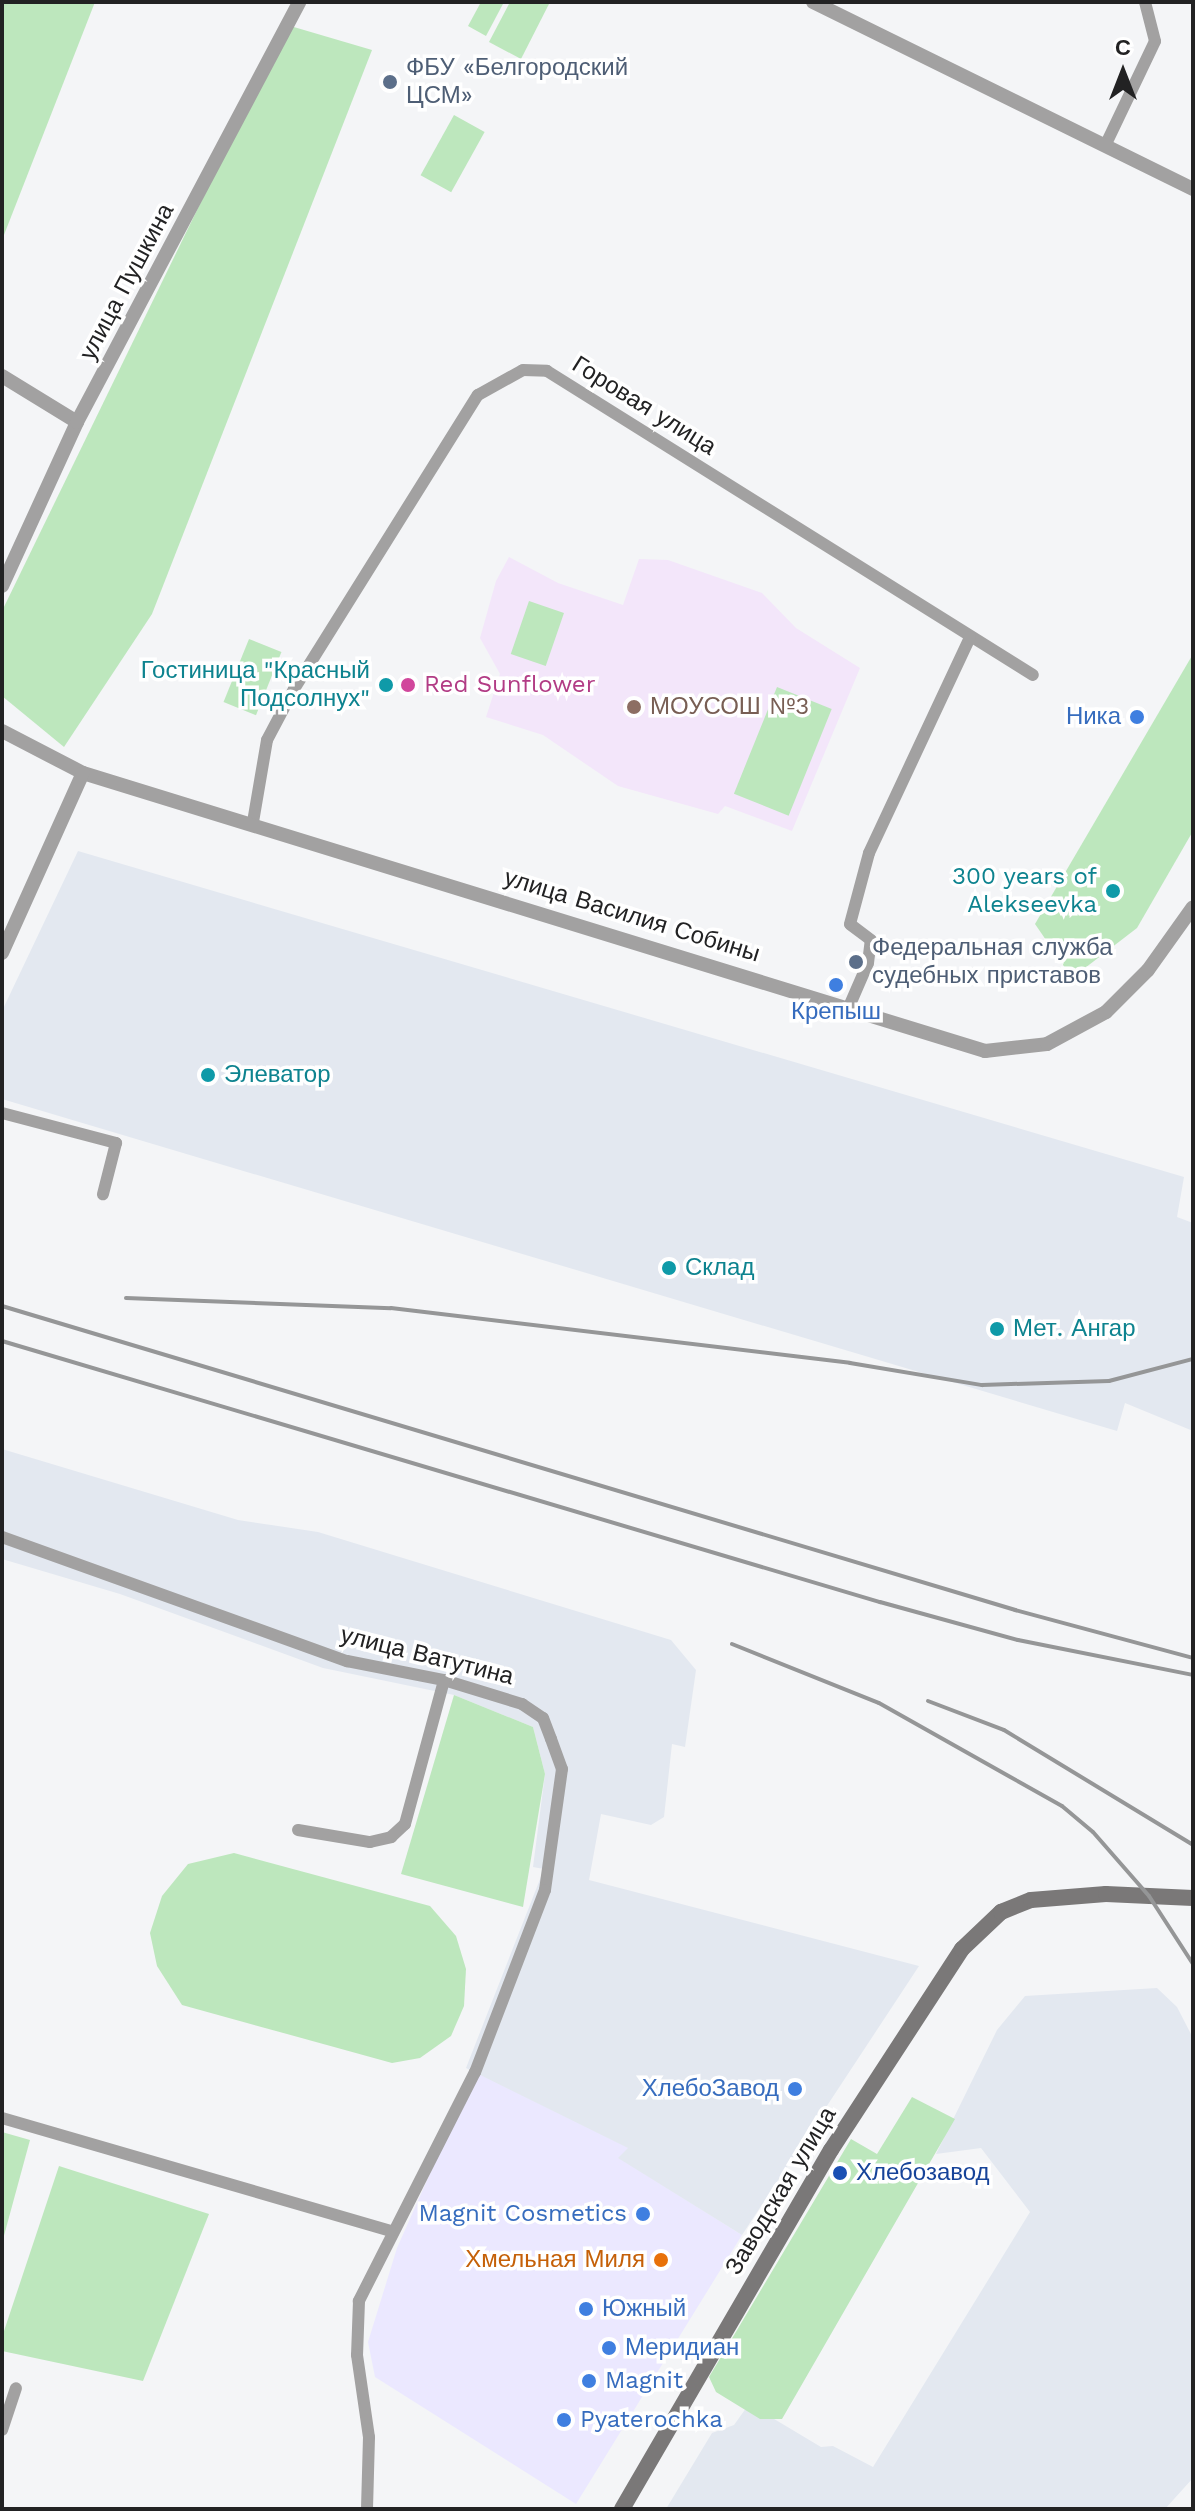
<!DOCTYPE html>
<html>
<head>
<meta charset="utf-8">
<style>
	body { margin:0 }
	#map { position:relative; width:1195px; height:2511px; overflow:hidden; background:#f4f5f7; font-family:"Work Sans",sans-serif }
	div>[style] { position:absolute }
	.commercial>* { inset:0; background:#ebe8ff }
	.built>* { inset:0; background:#e3e8f0 }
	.education>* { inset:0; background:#f3e6fa }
	.green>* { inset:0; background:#bde7bd; transform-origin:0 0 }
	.minor>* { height:12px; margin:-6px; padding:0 6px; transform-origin:6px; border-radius:6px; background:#a2a1a1 }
	.tertiary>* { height:14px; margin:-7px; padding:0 7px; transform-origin:7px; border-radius:7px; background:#a2a1a1 }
	.secondary>* { height:16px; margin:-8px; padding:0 8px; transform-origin:8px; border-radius:8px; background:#7a7878 }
	.rail>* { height:4px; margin:-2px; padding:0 2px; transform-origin:2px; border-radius:2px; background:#959697 }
	.dots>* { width:22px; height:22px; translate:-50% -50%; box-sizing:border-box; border:4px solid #fff; border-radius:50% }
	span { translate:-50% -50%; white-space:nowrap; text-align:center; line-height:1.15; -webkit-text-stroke:7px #fff; paint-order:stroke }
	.service-label { font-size:24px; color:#4e5e75 }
	.left { translate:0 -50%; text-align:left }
	.street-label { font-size:24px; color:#222223 }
	.culture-label { font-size:24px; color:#0d838f }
	.right { translate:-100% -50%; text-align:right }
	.hotel-label { font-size:24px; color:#b23c85 }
	.education-label { font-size:24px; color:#785e54 }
	.shop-label { font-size:24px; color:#366cbe }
	.transit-label { font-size:24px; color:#164399 }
	.food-label { font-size:24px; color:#c56008 }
	.frame { position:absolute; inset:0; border:4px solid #222223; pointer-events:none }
	.north { position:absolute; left:1083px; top:32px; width:80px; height:80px; -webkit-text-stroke:6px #fff; paint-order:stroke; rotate:0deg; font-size:22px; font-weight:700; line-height:32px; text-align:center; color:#222223 }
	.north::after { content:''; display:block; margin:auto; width:28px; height:36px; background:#222223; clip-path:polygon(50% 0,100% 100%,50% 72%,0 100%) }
</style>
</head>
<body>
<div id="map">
	<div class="commercial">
		<i style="clip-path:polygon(475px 2072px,629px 2148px,619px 2158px,742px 2235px,576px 2504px,375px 2377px,368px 2342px,397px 2248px)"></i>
	</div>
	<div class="built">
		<i style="clip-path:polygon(78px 851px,1184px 1177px,1177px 1217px,1193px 1223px,1193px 1431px,1125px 1403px,1117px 1431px,2px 1099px,2px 1011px)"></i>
		<i style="clip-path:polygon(2px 1449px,238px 1520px,318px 1532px,671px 1640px,696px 1670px,685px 1747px,672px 1744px,664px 1817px,651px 1825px,601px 1814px,589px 1880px,919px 1966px,742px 2235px,618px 2158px,628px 2148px,466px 2068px,544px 1869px,533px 1867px,545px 1774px,533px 1727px,454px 1695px,323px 1668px,120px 1594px,2px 1559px)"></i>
		<i style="clip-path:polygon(1157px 1988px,1177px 2007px,1193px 2038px,1193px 2478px,1165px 2509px,666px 2509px,712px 2433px,734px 2425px,749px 2404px,821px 2447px,833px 2446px,873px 2467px,1030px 2212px,981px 2148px,936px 2154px,997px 2030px,1025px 1996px)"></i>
	</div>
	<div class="education">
		<i style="clip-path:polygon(509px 557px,558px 583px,623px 605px,639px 559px,668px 560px,762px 593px,796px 628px,860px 668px,792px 831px,725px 806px,718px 814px,618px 786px,543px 735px,486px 717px,500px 674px,480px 638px,496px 581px)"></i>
	</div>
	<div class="green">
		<i style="clip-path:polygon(2px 2px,95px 2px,2px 240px)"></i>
		<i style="clip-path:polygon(481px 2px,504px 2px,486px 36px,468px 26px)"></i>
		<i style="clip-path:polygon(510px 2px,550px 2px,521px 59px,489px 42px)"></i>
		<i style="clip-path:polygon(287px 25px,372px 50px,152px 614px,64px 747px,2px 696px,2px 611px)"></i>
		<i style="left:454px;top:115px;width:35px;height:69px;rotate:29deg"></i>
		<i style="left:529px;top:601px;width:37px;height:56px;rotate:19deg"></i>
		<i style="left:249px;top:639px;width:35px;height:68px;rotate:22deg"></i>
		<i style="clip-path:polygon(1193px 654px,1193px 831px,1137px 928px,1072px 978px,1035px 924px)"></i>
		<i style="left:777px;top:687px;width:59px;height:115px;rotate:22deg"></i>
		<i style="clip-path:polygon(454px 1695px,533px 1727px,545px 1774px,523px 1907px,401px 1874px)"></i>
		<i style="clip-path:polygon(234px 1853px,430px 1906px,456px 1936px,466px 1969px,464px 2006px,451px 2036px,420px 2058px,392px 2063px,182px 2005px,157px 1966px,150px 1933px,162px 1896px,188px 1864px)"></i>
		<i style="clip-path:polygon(912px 2097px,955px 2119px,782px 2419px,760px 2419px,716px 2392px,709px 2377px,851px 2139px,877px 2154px)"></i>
		<i style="clip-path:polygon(2px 2132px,30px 2140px,2px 2243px)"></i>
		<i style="clip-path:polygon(59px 2166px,209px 2214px,143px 2381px,2px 2351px,2px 2337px)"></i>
	</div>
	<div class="minor">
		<i style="left:1105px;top:146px;width:116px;rotate:-64.5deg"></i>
		<i style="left:1155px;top:41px;width:40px;rotate:-104.4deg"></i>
		<i style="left:253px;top:822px;width:83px;rotate:-80.3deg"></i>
		<i style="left:267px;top:740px;width:58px;rotate:-62.1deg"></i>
		<i style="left:294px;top:689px;width:347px;rotate:-58deg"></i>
		<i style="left:478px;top:395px;width:51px;rotate:-29.1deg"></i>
		<i style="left:523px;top:370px;width:24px;rotate:2deg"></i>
		<i style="left:547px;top:371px;width:573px;rotate:32.03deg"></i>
		<i style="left:848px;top:1009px;width:50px;rotate:-66.5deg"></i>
		<i style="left:868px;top:963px;width:23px;rotate:-83deg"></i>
		<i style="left:871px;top:940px;width:26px;rotate:-143deg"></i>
		<i style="left:850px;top:924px;width:73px;rotate:-75deg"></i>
		<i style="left:869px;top:853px;width:238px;rotate:-64.9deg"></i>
		<i style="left:2px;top:1113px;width:118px;rotate:14.7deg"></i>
		<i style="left:116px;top:1143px;width:53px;rotate:104.3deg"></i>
		<i style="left:2px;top:1537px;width:367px;rotate:19.8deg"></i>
		<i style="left:347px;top:1661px;width:99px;rotate:11.1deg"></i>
		<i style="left:444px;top:1680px;width:82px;rotate:17.1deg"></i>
		<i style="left:522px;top:1704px;width:25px;rotate:34deg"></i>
		<i style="left:543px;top:1718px;width:22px;rotate:69deg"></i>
		<i style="left:551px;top:1739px;width:32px;rotate:70deg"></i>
		<i style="left:562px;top:1769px;width:122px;rotate:98deg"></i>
		<i style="left:545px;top:1890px;width:195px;rotate:111deg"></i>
		<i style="left:475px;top:2072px;width:257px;rotate:116.9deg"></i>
		<i style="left:359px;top:2301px;width:54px;rotate:92.1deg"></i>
		<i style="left:357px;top:2355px;width:83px;rotate:81.7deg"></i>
		<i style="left:369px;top:2437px;width:72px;rotate:91.6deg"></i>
		<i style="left:298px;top:1830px;width:73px;rotate:9.5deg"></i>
		<i style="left:370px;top:1842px;width:22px;rotate:-13deg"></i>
		<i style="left:391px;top:1837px;width:19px;rotate:-43deg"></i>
		<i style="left:405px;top:1824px;width:149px;rotate:-74.8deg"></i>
		<i style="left:2px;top:2118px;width:404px;rotate:16.2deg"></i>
		<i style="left:2px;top:2430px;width:44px;rotate:-71.6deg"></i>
	</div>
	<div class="tertiary">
		<i style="left:813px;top:2px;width:424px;rotate:26.2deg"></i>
		<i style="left:2px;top:376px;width:88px;rotate:31.5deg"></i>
		<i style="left:2px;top:586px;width:180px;rotate:-65.4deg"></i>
		<i style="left:77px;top:422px;width:475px;rotate:-62.1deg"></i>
		<i style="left:2px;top:731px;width:91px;rotate:27.4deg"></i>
		<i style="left:83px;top:773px;width:944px;rotate:17.13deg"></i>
		<i style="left:985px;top:1051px;width:62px;rotate:-6.4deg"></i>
		<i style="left:1047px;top:1044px;width:67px;rotate:-28.5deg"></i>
		<i style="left:1106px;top:1012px;width:59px;rotate:-45deg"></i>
		<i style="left:1148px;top:970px;width:77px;rotate:-54.5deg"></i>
		<i style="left:2px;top:953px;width:197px;rotate:-65.8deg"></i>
	</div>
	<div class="secondary">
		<i style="left:622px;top:2509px;width:415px;rotate:-59.8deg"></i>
		<i style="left:831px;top:2150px;width:240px;rotate:-56.9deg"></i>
		<i style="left:962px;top:1949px;width:54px;rotate:-43.5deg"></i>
		<i style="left:1001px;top:1912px;width:32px;rotate:-22deg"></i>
		<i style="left:1031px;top:1900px;width:75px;rotate:-4.6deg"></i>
		<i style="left:1106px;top:1894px;width:87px;rotate:2.6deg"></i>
	</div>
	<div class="rail">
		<i style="left:126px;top:1298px;width:265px;rotate:2.2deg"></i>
		<i style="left:391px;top:1308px;width:462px;rotate:6.8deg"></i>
		<i style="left:850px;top:1363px;width:134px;rotate:9.5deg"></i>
		<i style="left:982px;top:1385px;width:127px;rotate:-1.8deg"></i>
		<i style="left:1109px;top:1381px;width:87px;rotate:-14.7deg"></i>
		<i style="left:2px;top:1306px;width:1058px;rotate:16.7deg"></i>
		<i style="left:1015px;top:1610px;width:184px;rotate:15.1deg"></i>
		<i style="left:2px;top:1341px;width:916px;rotate:16.56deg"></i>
		<i style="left:880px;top:1602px;width:143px;rotate:15.4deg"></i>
		<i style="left:1018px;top:1640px;width:178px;rotate:11.3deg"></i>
		<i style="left:732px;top:1644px;width:158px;rotate:21.9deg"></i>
		<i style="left:879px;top:1703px;width:210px;rotate:29.4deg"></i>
		<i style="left:1062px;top:1806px;width:40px;rotate:40deg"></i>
		<i style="left:1093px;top:1832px;width:85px;rotate:48.8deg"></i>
		<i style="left:1149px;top:1896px;width:81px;rotate:57.1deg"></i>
		<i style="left:928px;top:1701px;width:81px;rotate:20.9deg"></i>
		<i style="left:1004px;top:1730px;width:221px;rotate:31.3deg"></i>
	</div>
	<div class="dots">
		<i style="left:390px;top:82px;background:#5c6f8a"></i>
		<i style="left:386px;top:685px;background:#0f9aa8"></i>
		<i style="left:408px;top:685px;background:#d1479c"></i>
		<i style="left:634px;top:707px;background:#8d6e63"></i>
		<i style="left:1137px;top:717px;background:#3f7fe0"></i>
		<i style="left:1113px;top:891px;background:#0f9aa8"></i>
		<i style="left:856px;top:962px;background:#5c6f8a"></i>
		<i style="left:836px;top:985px;background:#3f7fe0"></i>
		<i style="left:208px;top:1075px;background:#0f9aa8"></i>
		<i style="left:669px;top:1268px;background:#0f9aa8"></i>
		<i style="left:997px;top:1329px;background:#0f9aa8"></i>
		<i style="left:795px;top:2089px;background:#3f7fe0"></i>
		<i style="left:840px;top:2173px;background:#1a4fb4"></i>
		<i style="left:643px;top:2214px;background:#3f7fe0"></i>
		<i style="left:661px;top:2260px;background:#e8710a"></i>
		<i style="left:586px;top:2309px;background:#3f7fe0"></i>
		<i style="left:609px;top:2348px;background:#3f7fe0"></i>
		<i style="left:589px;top:2381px;background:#3f7fe0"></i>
		<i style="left:564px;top:2420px;background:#3f7fe0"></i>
	</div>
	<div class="service-label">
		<span class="left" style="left:406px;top:82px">ФБУ «Белгородский<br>ЦСМ»</span>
		<span class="left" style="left:872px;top:962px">Федеральная служба<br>судебных приставов</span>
	</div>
	<div class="street-label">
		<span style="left:127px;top:282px;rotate:-62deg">улица Пушкина</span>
		<span style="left:644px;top:406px;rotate:32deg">Горовая улица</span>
		<span style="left:632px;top:916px;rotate:17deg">улица Василия Собины</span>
		<span style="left:427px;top:1656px;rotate:14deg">улица Ватутина</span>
		<span style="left:781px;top:2191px;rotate:-59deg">Заводская улица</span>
	</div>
	<div class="culture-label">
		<span class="right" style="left:370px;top:685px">Гостиница "Красный<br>Подсолнух"</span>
		<span class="right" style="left:1097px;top:891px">300 years of<br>Alekseevka</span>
		<span class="left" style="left:224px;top:1075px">Элеватор</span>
		<span class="left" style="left:685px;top:1268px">Склад</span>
		<span class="left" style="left:1013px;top:1329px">Мет. Ангар</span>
	</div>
	<div class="hotel-label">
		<span class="left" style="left:424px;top:685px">Red Sunflower</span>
	</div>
	<div class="education-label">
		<span class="left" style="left:650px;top:707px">МОУСОШ №3</span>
	</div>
	<div class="shop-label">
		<span class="right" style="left:1121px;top:717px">Ника</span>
		<span style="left:836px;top:1012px">Крепыш</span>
		<span class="right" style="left:779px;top:2089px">ХлебоЗавод</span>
		<span class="right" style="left:627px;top:2214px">Magnit Cosmetics</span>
		<span class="left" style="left:602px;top:2309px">Южный</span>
		<span class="left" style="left:625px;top:2348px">Меридиан</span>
		<span class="left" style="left:605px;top:2381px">Magnit</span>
		<span class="left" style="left:580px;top:2420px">Pyaterochka</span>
	</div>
	<div class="transit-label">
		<span class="left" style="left:856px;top:2173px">Хлебозавод</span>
	</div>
	<div class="food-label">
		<span class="right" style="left:645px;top:2260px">Хмельная Миля</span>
	</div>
	<div class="frame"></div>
	<div class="north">С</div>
</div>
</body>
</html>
